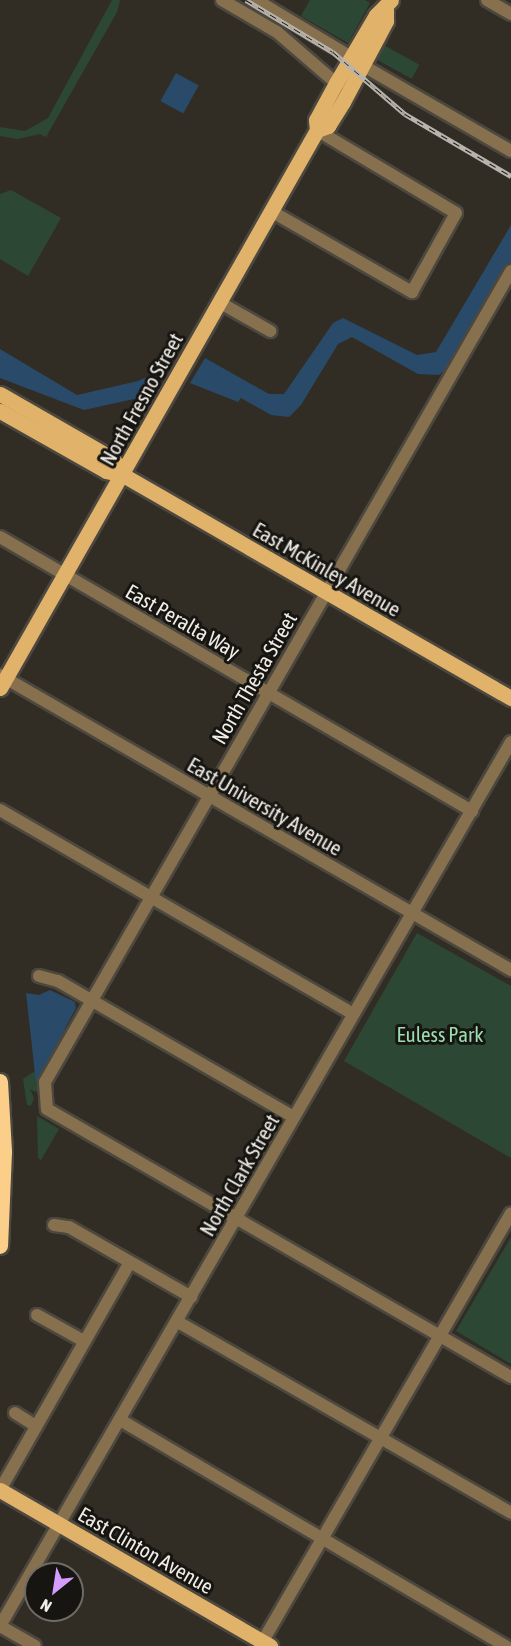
<!DOCTYPE html>
<html>
<head>
<meta charset="utf-8">
<style>
	body { margin:0 }
	#map { position:relative; width:511px; height:1646px; overflow:hidden; background:#312d24; font-family:"Asap Condensed",sans-serif }
	div>[style] { position:absolute }
	.green>* { inset:0; background:#2c4835; transform-origin:0 0 }
	.water>* { inset:0; background:#294a68; transform-origin:0 0 }
	.roads { filter:drop-shadow(2px 0 #4c483f) drop-shadow(-2px 0 #4c483f) drop-shadow(0 2px #4c483f) drop-shadow(0 -2px #4c483f) }
	.minor>* { height:12px; margin:-6px; padding:0 6px; transform-origin:6px; border-radius:6px; background:#87704e }
	.major>* { height:15px; margin:-7.5px; padding:0 7.5px; transform-origin:7.5px; border-radius:7.5px; background:#e1b269 }
	.highway>* { height:16px; margin:-8px; padding:0 8px; transform-origin:8px; border-radius:8px; background:#fbce8a }
	.rail>* { height:4.5px; margin-top:-2.25px; transform-origin:0; background:repeating-linear-gradient(90deg,#171511 0 7px,#b8b4ad 0 14px); box-sizing:border-box; border-block:2px solid #b8b4ad }
	span { translate:-50% -50%; white-space:nowrap; text-align:center; line-height:1.15; -webkit-text-stroke:6px #171511; paint-order:stroke }
	.street-label { font-size:21px; color:#f0ede7 }
	.park-label { font-size:21px; color:#9addae }
	.north { position:absolute; left:24px; top:1562px; width:60px; height:60px; box-sizing:border-box; background:#171511; border:2px solid #6e6b67; border-radius:50%; rotate:210deg; font-size:16px; font-weight:700; line-height:24px; text-align:center; color:#f0ede7 }
	.north::after { content:''; display:block; margin:auto; width:21px; height:27px; background:#d49cfc; clip-path:polygon(50% 0,100% 100%,50% 72%,0 100%) }
</style>
</head>
<body>
<div id="map">
	<div class="green">
		<i style="clip-path:polygon(112px 0,120px 0,117px 12px,46px 137px,40px 134px,18px 139px,0 136px,0 127px,25px 131px,48px 118px)"></i>
		<i style="clip-path:polygon(310px 0,365px 0,370px 3px,348px 43px,301px 16px)"></i>
		<i style="left:380px;top:43px;width:45px;height:16px;rotate:29deg"></i>
		<i style="clip-path:polygon(11px 190px,61px 218px,28px 276px,0 259px,0 194px)"></i>
		<i style="clip-path:polygon(417px 933px,511px 986px,511px 1158px,344px 1061px)"></i>
		<i style="clip-path:polygon(65px 1027px,66px 1035px,58px 1052px,54px 1052px,48px 1068px,41px 1070px,41px 1088px,35px 1092px,30px 1089px,34px 1098px,31px 1106px,27px 1105px,23px 1079px,38px 1069px)"></i>
		<i style="clip-path:polygon(37px 1116px,59px 1129px,41px 1160px,38px 1158px)"></i>
		<i style="clip-path:polygon(511px 1237px,511px 1364px,456px 1331px)"></i>
	</div>
	<div class="water">
		<i style="left:176px;top:73px;width:26px;height:32px;rotate:29deg"></i>
		<i style="clip-path:polygon(511px 225px,511px 262px,453px 363px,439px 375px,418px 374px,352px 337px,338px 344px,301px 405px,289px 417px,271px 415px,241px 398px,238px 402px,190px 383px,205px 358px,269px 394px,284px 394px,333px 323px,343px 318px,417px 355px,436px 352px)"></i>
		<i style="clip-path:polygon(0 349px,77px 395px,138px 381px,164px 369px,165px 372px,152px 395px,84px 410px,0 378px)"></i>
		<i style="clip-path:polygon(50px 990px,75px 1002px,76px 1008px,36px 1083px,26px 993px,39px 995px)"></i>
	</div>
	<div class="roads">
		<div class="minor">
			<i style="left:222px;top:0;width:64px;rotate:30.2deg"></i>
			<i style="left:277px;top:32px;width:78px;rotate:40.8deg"></i>
			<i style="left:256px;top:0;width:111px;rotate:31deg"></i>
			<i style="left:487px;top:0;width:28px;rotate:30deg"></i>
			<i style="left:362px;top:65px;width:172px;rotate:30deg"></i>
			<i style="left:271px;top:211px;width:163px;rotate:29.9deg"></i>
			<i style="left:412px;top:292px;width:90px;rotate:-60.9deg"></i>
			<i style="left:456px;top:213px;width:162px;rotate:-149.2deg"></i>
			<i style="left:511px;top:271px;width:935px;rotate:119.88deg"></i>
			<i style="left:45px;top:1082px;width:27px;rotate:86deg"></i>
			<i style="left:47px;top:1109px;width:536px;rotate:30.01deg"></i>
			<i style="left:219px;top:302px;width:59px;rotate:29.6deg"></i>
			<i style="left:0;top:537px;width:546px;rotate:30.14deg"></i>
			<i style="left:0;top:675px;width:590px;rotate:30deg"></i>
			<i style="left:0;top:810px;width:408px;rotate:30deg"></i>
			<i style="left:39px;top:976px;width:20px;rotate:15deg"></i>
			<i style="left:58px;top:981px;width:272px;rotate:30deg"></i>
			<i style="left:54px;top:1225px;width:15px;rotate:8deg"></i>
			<i style="left:69px;top:1227px;width:141px;rotate:29.8deg"></i>
			<i style="left:37px;top:1315px;width:54px;rotate:29deg"></i>
			<i style="left:178px;top:1322px;width:384px;rotate:29.8deg"></i>
			<i style="left:15px;top:1413px;width:25px;rotate:32deg"></i>
			<i style="left:122px;top:1421px;width:445px;rotate:30.4deg"></i>
			<i style="left:0;top:1490px;width:262px;rotate:-60.3deg"></i>
			<i style="left:0;top:1626px;width:1021px;rotate:-59.97deg"></i>
			<i style="left:0;top:1626px;width:40px;rotate:29.7deg"></i>
			<i style="left:260px;top:1646px;width:500px;rotate:-59.9deg"></i>
		</div>
		<div class="major">
			<i style="left:317px;top:130px;width:12px;rotate:-20deg"></i>
			<i style="left:328px;top:126px;width:28px;rotate:-58deg"></i>
			<i style="left:343px;top:102px;width:92px;rotate:-62deg"></i>
			<i style="left:386px;top:21px;width:13px;rotate:-90deg"></i>
			<i style="left:0;top:394px;width:130px;rotate:29.9deg"></i>
			<i style="left:113px;top:459px;width:19px;rotate:58deg"></i>
			<i style="left:0;top:411px;width:122px;rotate:29.5deg"></i>
			<i style="left:106px;top:471px;width:17px;rotate:13deg"></i>
			<i style="left:123px;top:475px;width:448px;rotate:29.9deg"></i>
			<i style="left:0;top:688px;width:642px;rotate:-60.4deg"></i>
			<i style="left:317px;top:130px;width:10px;rotate:-96deg"></i>
			<i style="left:316px;top:120px;width:42px;rotate:-61.6deg"></i>
			<i style="left:336px;top:83px;width:79px;rotate:-59.5deg"></i>
			<i style="left:376px;top:15px;width:21px;rotate:-45deg"></i>
			<i style="left:0;top:1490px;width:312px;rotate:30deg"></i>
		</div>
		<div class="highway">
			<i style="left:0;top:1082px;width:70px;rotate:86.7deg"></i>
			<i style="left:4px;top:1152px;width:94px;rotate:92.4deg"></i>
		</div>
	</div>
	<div class="rail">
		<i style="left:246px;top:0;width:101px;rotate:30.9deg"></i>
		<i style="left:333px;top:52px;width:95px;rotate:40.7deg"></i>
		<i style="left:405px;top:114px;width:123px;rotate:30.3deg"></i>
	</div>
	<div class="street-label">
		<span style="left:141px;top:399px;rotate:-61deg">North Fresno Street</span>
		<span style="left:327px;top:569px;rotate:30deg">East McKinley Avenue</span>
		<span style="left:183px;top:621px;rotate:30deg">East Peralta Way</span>
		<span style="left:254px;top:678px;rotate:-60deg">North Thesta Street</span>
		<span style="left:265px;top:806px;rotate:30deg">East University Avenue</span>
		<span style="left:239px;top:1175px;rotate:-60deg">North Clark Street</span>
		<span style="left:146px;top:1550px;rotate:30deg">East Clinton Avenue</span>
	</div>
	<div class="park-label">
		<span style="left:440px;top:1034px">Euless Park</span>
	</div>
	<div class="north">N</div>
</div>
</body>
</html>
